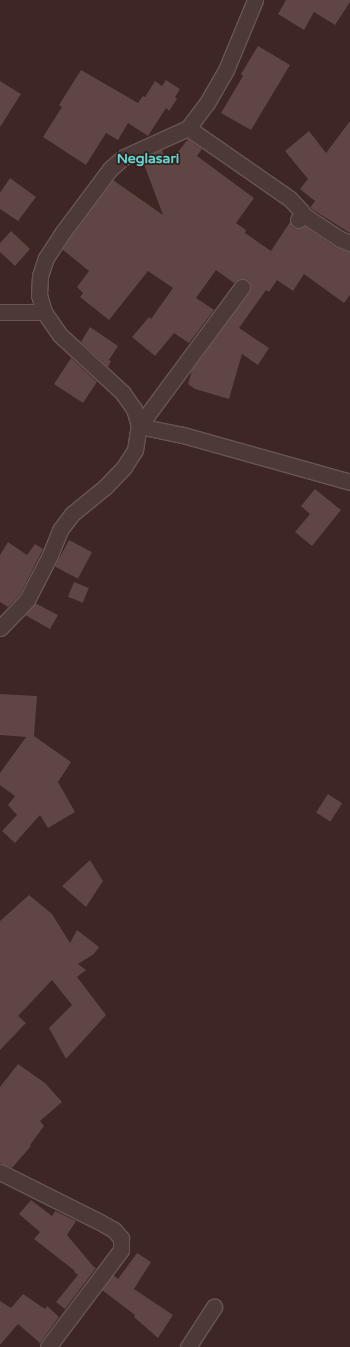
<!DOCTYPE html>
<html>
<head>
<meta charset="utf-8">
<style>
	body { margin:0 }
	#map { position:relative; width:350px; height:1347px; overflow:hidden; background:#3d2624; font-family:"Varela Round",sans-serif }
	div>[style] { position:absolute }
	.building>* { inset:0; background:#5f4543; transform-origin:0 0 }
	.roads { filter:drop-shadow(1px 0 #685553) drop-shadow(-1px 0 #685553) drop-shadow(0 1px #685553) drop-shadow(0 -1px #685553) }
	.minor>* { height:15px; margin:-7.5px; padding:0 7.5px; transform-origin:7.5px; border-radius:7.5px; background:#4d3a38 }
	span { translate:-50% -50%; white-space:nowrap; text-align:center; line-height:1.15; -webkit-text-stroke:3.5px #321f1d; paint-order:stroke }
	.quarter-label { font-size:14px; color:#64d3cc; font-weight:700 }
</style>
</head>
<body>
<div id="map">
	<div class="building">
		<i style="clip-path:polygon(286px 0,350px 0,350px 2px,335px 25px,314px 12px,304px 30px,278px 14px)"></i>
		<i style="clip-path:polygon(258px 46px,290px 65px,251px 130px,221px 113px,243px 76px,241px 74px)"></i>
		<i style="clip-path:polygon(81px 70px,138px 103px,143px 96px,145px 97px,155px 81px,162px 86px,166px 80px,180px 89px,175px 97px,177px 99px,169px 111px,166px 108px,148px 136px,128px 123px,118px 140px,106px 133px,86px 165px,43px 137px,62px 107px,59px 105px)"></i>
		<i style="clip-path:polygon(0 81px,21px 94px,0 127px)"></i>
		<i style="clip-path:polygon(350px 121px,350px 233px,310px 208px,315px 201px,300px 189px,308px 179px,285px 151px,309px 131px,326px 153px)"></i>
		<i style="clip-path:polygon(188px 139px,202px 149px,197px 156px,254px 198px,236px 223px,246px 230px,245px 233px,271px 251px,290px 222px,293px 228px,298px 229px,304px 226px,335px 247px,350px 252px,350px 295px,344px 303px,304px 274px,293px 291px,277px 280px,269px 292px,266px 290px,239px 328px,269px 348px,258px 365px,242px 354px,229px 399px,195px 389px,188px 384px,192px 370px,249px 292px,251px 288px,248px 280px,239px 279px,234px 283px,216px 270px,196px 298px,214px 310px,189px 343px,174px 333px,155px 356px,132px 337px,149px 317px,151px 319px,173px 288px,148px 271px,109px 320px,80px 297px,83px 293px,77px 287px,89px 271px,62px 249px,113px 180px,163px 215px,142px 159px,162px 150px,168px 165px)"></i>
		<i style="clip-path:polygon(10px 178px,36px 197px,18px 221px,0 209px,0 193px)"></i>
		<i style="clip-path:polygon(11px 231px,30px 249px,15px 266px,0 252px,0 243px)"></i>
		<i style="clip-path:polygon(90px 327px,118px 346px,109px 360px,111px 361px,108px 367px,81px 342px)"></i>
		<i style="clip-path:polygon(71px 358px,97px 382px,83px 403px,54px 384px)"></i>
		<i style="clip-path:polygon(315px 489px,341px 510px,312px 546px,295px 532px,310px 514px,301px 506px)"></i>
		<i style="left:69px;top:540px;width:26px;height:30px;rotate:28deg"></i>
		<i style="clip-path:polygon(8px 542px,27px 555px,35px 544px,43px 549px,20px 595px,8px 607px,0 602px,0 555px)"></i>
		<i style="left:74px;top:582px;width:16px;height:16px;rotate:22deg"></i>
		<i style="clip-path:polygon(35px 603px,58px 615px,50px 629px,25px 615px)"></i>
		<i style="clip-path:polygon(0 694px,37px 696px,34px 736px,71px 762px,58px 782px,75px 812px,48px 828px,40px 815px,15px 843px,2px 831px,17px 815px,8px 805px,15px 796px,0 785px,0 773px,26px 737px,0 735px)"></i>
		<i style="left:328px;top:794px;width:17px;height:22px;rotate:33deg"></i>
		<i style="clip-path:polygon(90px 860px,103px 881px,86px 907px,62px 886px)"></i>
		<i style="clip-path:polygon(29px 895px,52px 914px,70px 943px,77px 930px,99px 947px,94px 954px,78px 964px,86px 970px,77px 977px,106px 1015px,66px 1059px,49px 1028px,72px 1005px,52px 980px,18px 1016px,26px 1023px,0 1050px,0 921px)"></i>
		<i style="clip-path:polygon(18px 1064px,45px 1083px,62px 1102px,40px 1121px,44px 1126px,30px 1145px,31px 1146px,12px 1168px,0 1163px,0 1087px)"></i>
		<i style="clip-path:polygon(31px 1200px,52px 1216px,55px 1211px,76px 1221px,67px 1235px,93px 1266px,96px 1268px,65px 1309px,56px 1302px,78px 1275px,74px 1272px,75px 1271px,34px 1239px,40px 1232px,19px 1214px)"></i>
		<i style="clip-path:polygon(137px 1253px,151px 1262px,134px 1289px,173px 1315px,158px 1338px,134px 1317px,135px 1315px,102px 1290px,113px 1275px,118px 1279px)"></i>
		<i style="clip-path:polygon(23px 1294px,45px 1309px,47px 1306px,59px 1317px,40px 1343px,18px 1324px,0 1345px,0 1301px,11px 1308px)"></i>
	</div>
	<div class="roads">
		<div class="minor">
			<i style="left:188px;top:128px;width:31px;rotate:-53deg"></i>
			<i style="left:207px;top:103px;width:38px;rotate:-60deg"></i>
			<i style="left:226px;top:70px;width:76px;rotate:-67.5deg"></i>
			<i style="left:302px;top:214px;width:45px;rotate:33.3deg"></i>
			<i style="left:340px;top:239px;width:11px;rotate:22deg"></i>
			<i style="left:242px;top:287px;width:173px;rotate:126.5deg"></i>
			<i style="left:139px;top:426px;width:45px;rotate:11.6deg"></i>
			<i style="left:183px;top:435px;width:173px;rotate:15.7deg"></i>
			<i style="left:0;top:312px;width:44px"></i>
			<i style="left:0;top:628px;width:39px;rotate:-46deg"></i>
			<i style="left:27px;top:600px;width:51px;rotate:-62.9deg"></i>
			<i style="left:50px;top:555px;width:27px;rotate:-68deg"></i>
			<i style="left:60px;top:530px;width:20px;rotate:-53deg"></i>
			<i style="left:72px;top:514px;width:43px;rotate:-39.3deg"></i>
			<i style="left:105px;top:487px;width:28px;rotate:-46deg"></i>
			<i style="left:124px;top:467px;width:20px;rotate:-57deg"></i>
			<i style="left:135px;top:450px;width:24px;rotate:-81deg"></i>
			<i style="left:139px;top:426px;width:18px;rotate:-106deg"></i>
			<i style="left:134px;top:409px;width:19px;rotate:-125deg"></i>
			<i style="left:123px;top:393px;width:86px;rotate:-137.4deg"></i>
			<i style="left:60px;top:335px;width:28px;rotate:-125deg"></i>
			<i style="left:44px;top:312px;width:18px;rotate:-106deg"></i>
			<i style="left:39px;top:295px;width:19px;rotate:-87deg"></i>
			<i style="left:40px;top:276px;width:19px;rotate:-72deg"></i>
			<i style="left:46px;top:258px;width:31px;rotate:-57deg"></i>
			<i style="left:63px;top:232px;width:79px;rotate:-53.3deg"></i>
			<i style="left:110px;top:169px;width:18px;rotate:-41deg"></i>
			<i style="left:124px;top:157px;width:70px;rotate:-24.4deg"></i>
			<i style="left:188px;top:128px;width:124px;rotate:34.8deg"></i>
			<i style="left:290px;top:199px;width:16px;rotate:47deg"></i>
			<i style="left:301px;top:211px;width:3px;rotate:72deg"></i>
			<i style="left:302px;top:214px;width:7px;rotate:124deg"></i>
			<i style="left:0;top:1172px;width:110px;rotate:26.6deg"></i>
			<i style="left:98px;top:1221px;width:18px;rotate:29deg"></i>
			<i style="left:114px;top:1230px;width:11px;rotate:49deg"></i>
			<i style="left:121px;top:1238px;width:12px;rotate:90deg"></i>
			<i style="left:121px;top:1250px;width:121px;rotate:127deg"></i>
			<i style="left:188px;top:1347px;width:48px;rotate:-57deg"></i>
		</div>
	</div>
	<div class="quarter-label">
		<span style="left:148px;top:159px">Neglasari</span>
	</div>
</div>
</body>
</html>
